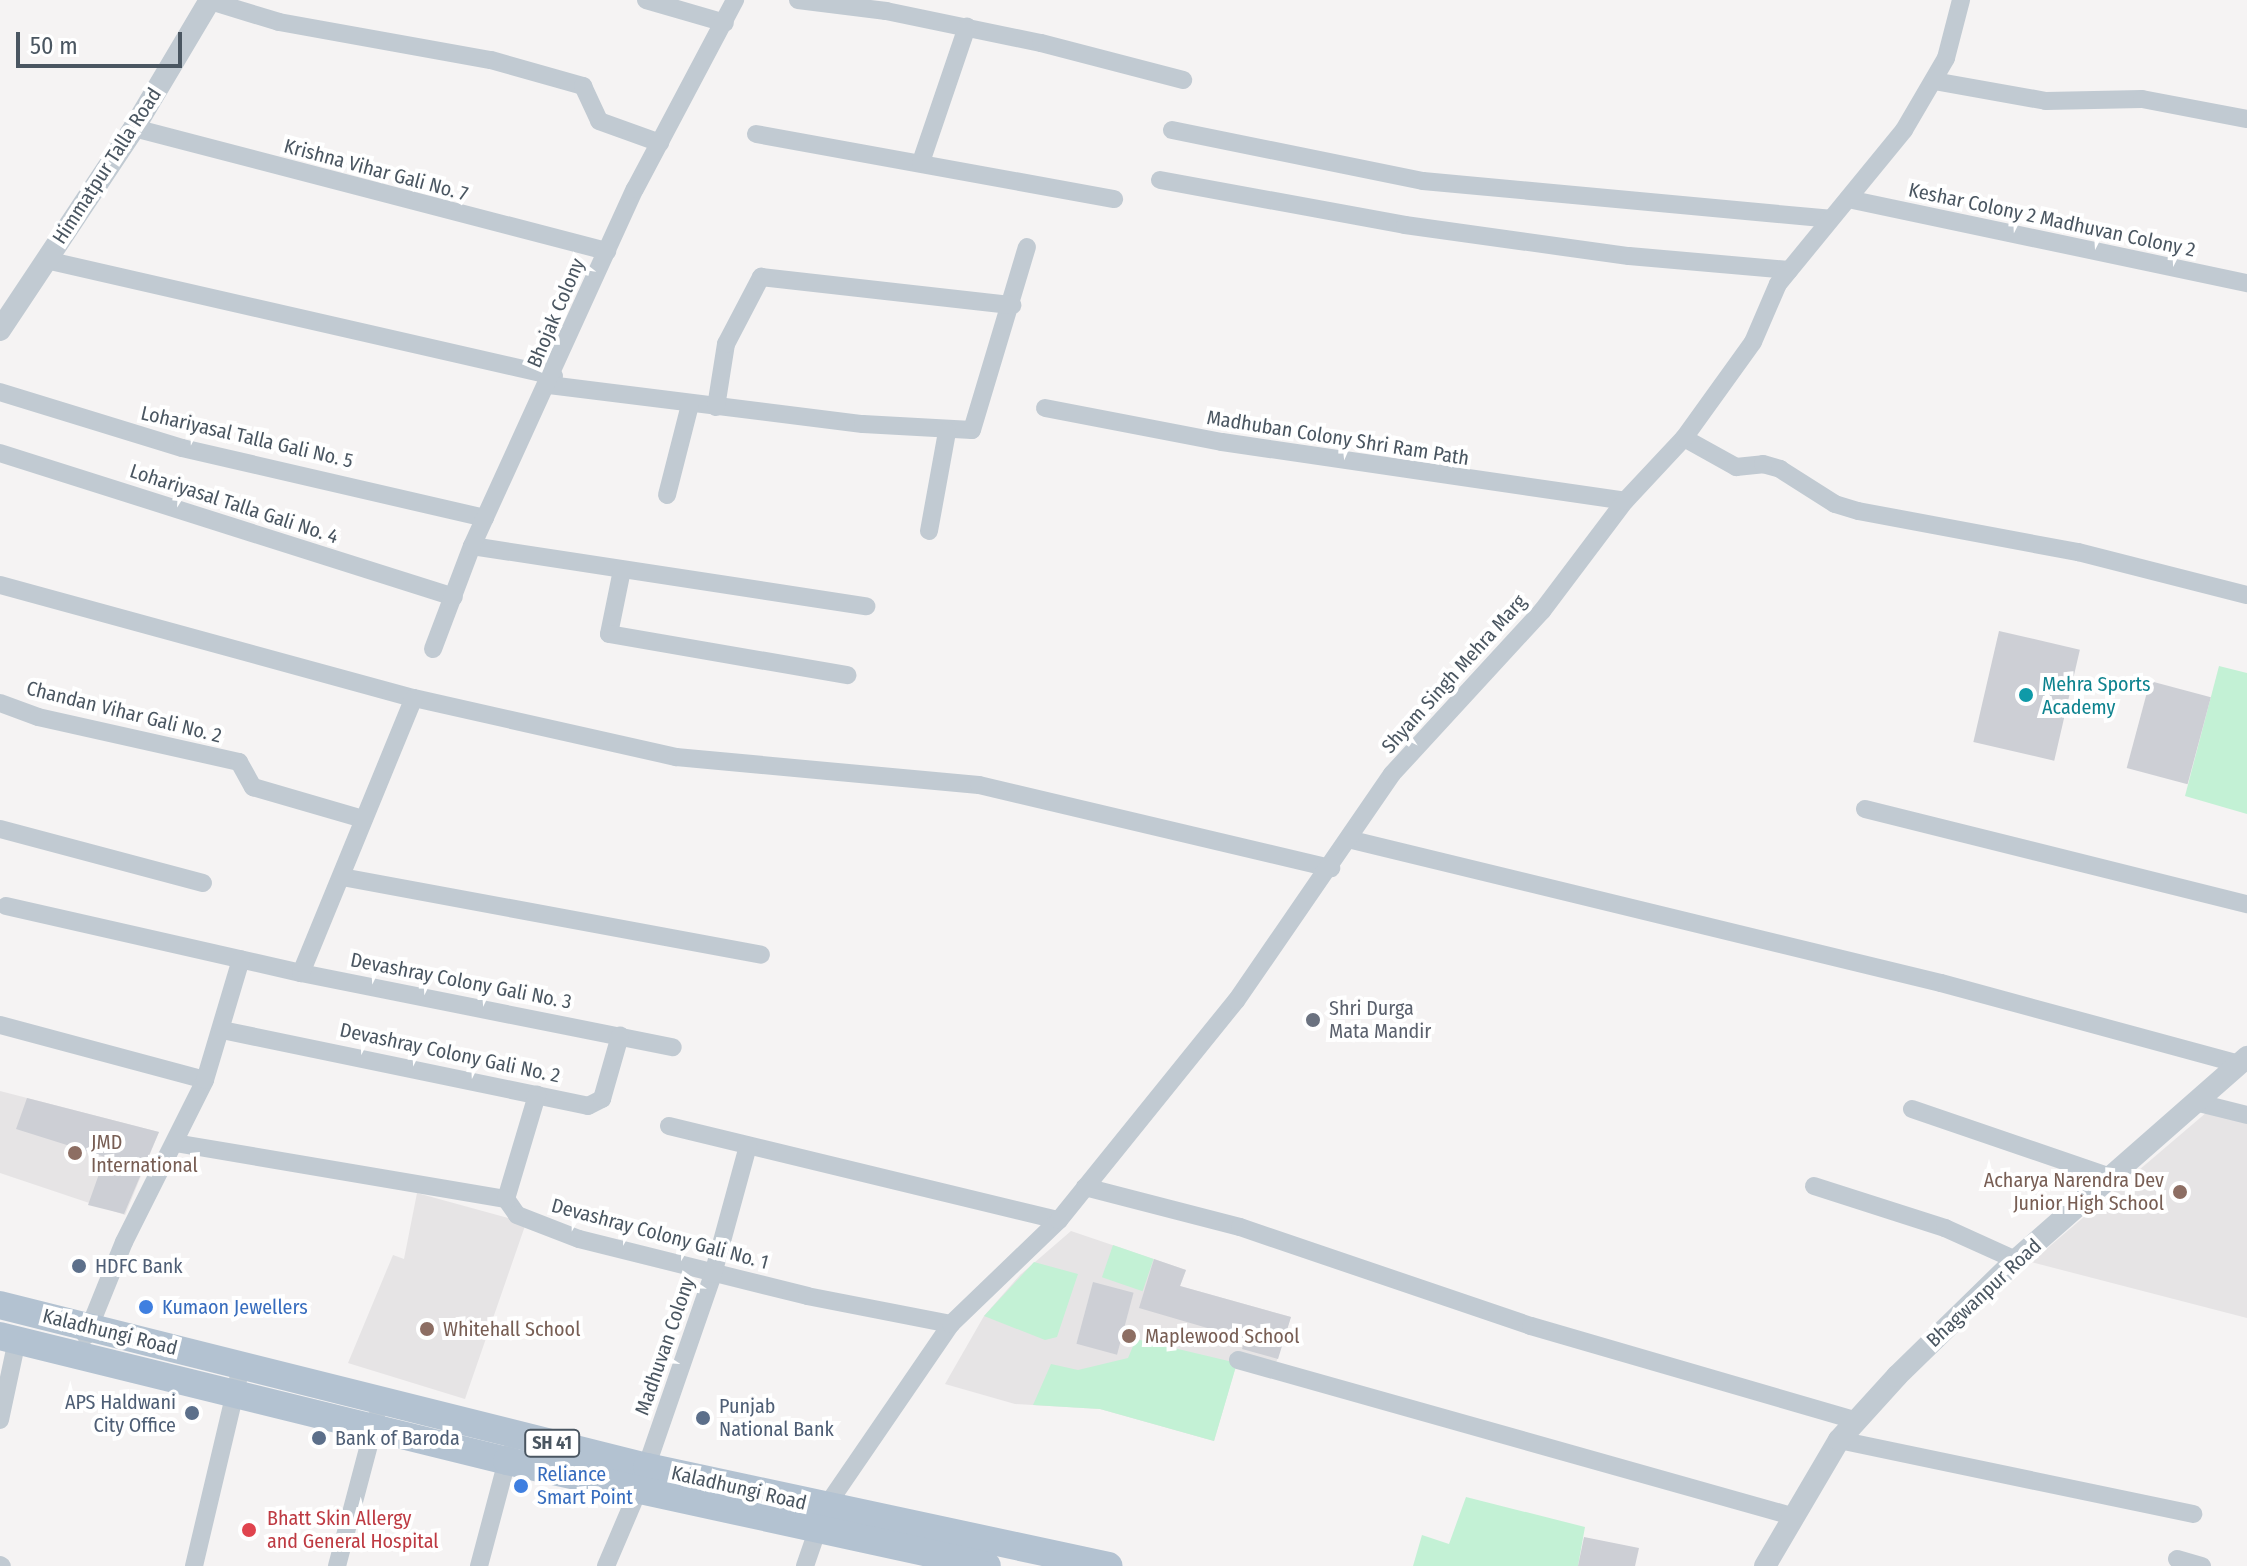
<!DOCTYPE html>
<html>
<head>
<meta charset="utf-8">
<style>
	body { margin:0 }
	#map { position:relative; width:2247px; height:1566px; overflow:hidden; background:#f5f3f3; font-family:"Fira Sans Condensed",sans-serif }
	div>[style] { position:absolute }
	.education>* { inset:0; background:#e6e4e5 }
	.green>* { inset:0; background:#c3f1d5; transform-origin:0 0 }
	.building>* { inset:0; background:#cdcfd5; transform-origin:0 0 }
	.minor>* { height:18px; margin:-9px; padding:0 9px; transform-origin:9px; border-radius:9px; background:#c1cad2 }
	.tertiary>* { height:22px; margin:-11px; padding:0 11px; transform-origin:11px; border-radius:11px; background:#c1cad2 }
	.primary>* { height:28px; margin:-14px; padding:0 14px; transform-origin:14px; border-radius:14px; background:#b3c2d1 }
	.dots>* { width:22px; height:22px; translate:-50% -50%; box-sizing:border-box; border:4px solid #fff; border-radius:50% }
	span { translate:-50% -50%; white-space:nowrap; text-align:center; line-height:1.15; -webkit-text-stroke:8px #fff; paint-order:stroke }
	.shield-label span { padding:2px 6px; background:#fff; border:2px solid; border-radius:6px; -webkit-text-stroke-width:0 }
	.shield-label { font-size:18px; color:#4a5661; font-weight:700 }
	.street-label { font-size:20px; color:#4a5661 }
	.culture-label { font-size:20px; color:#0d838f }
	.left { translate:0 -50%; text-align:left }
	.worship-label { font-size:20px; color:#5b616d }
	.education-label { font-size:20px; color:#785e54 }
	.right { translate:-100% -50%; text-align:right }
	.service-label { font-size:20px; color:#4e5e75 }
	.shop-label { font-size:20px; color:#366cbe }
	.health-label { font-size:20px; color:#be3a42 }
	.scale { position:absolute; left:16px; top:32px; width:166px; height:36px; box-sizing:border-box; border:4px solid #4a5661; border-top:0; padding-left:10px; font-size:24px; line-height:28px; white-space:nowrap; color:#4a5661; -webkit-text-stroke:6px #fff; paint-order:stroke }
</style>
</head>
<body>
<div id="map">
	<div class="education">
		<i style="clip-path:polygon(0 1091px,159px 1132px,125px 1215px,0 1173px)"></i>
		<i style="clip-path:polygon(2207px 1112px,2247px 1122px,2247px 1318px,2031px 1262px)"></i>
		<i style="clip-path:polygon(417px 1193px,526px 1223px,465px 1399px,348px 1363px,393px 1255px,404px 1259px)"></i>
		<i style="clip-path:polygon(1071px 1231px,1186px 1270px,1180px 1286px,1291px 1317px,1276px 1363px,1239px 1355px,1214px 1441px,1100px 1409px,1015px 1404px,945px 1384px,984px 1316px,1020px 1275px)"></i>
	</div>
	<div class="green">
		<i style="clip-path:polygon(2219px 666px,2247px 673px,2247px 814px,2185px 796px)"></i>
		<i style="left:1113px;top:1245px;width:43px;height:34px;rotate:19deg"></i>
		<i style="clip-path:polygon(1034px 1262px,1078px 1274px,1057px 1337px,1045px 1340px,984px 1316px)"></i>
		<i style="clip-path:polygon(1136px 1339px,1237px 1363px,1214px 1441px,1100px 1409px,1033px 1405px,1051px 1364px,1078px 1370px,1128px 1358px)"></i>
		<i style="clip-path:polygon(1466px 1497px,1585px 1527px,1578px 1566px,1413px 1566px,1422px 1535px,1449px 1544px)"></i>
	</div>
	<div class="building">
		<i style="left:1999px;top:631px;width:83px;height:114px;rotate:13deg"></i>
		<i style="left:2150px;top:681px;width:63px;height:90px;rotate:15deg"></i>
		<i style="clip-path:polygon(27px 1098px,159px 1132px,124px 1214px,88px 1205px,105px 1157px,16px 1129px)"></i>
		<i style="clip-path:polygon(1154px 1259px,1186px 1270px,1180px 1286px,1291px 1317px,1278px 1359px,1242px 1349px,1245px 1339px,1139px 1308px)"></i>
		<i style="left:1093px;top:1282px;width:42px;height:64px;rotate:15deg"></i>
		<i style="clip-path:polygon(1584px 1537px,1639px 1548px,1635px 1566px,1578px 1566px)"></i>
	</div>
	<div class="minor">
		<i style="left:646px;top:0;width:82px;rotate:16.2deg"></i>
		<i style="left:798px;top:0;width:89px;rotate:7.1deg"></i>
		<i style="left:886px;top:11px;width:158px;rotate:11.7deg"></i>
		<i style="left:1041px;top:43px;width:147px;rotate:14.6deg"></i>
		<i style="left:210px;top:1px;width:72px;rotate:16.9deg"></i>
		<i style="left:279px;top:22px;width:215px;rotate:10.2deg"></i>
		<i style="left:491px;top:60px;width:96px;rotate:15.8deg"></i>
		<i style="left:583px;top:86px;width:38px;rotate:65deg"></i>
		<i style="left:599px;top:121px;width:65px;rotate:19.8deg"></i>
		<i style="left:1934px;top:81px;width:114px;rotate:10.1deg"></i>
		<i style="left:2046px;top:101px;width:96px;rotate:-1.2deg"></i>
		<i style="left:2142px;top:99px;width:107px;rotate:10.8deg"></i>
		<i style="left:134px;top:128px;width:489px;rotate:14.6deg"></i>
		<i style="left:1172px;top:130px;width:256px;rotate:11.5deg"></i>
		<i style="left:1423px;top:181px;width:409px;rotate:5.3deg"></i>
		<i style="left:756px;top:134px;width:364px;rotate:10.3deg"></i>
		<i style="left:921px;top:162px;width:143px;rotate:-71.2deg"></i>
		<i style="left:1160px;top:180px;width:249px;rotate:10.4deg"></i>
		<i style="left:1405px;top:225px;width:226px;rotate:7.9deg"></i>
		<i style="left:1629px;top:256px;width:161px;rotate:5deg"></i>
		<i style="left:1848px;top:199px;width:408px;rotate:11.9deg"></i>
		<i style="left:46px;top:260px;width:521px;rotate:12.86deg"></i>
		<i style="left:549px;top:385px;width:316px;rotate:7.1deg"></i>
		<i style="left:863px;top:424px;width:109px;rotate:3.2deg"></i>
		<i style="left:972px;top:430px;width:191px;rotate:-73.3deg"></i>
		<i style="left:0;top:392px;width:190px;rotate:17.1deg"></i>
		<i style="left:182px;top:448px;width:311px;rotate:13deg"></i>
		<i style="left:716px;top:407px;width:64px;rotate:-81deg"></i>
		<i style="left:726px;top:344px;width:76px;rotate:-62.4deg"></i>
		<i style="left:761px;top:277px;width:253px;rotate:6.4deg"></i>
		<i style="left:1045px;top:408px;width:180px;rotate:10.9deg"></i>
		<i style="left:1222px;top:442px;width:407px;rotate:8.3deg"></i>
		<i style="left:1684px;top:438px;width:60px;rotate:29.1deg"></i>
		<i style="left:1736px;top:467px;width:27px;rotate:-6deg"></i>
		<i style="left:1763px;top:464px;width:18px;rotate:16deg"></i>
		<i style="left:1780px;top:469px;width:65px;rotate:32.5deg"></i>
		<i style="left:1835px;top:504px;width:24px;rotate:17deg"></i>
		<i style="left:1858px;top:511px;width:224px;rotate:10.6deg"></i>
		<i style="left:2078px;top:552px;width:174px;rotate:14.3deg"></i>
		<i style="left:0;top:453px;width:476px;rotate:17.6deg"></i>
		<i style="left:667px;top:495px;width:93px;rotate:-75.7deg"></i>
		<i style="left:929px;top:531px;width:101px;rotate:-79.7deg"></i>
		<i style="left:472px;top:546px;width:399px;rotate:8.7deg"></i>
		<i style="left:622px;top:570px;width:65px;rotate:101.5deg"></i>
		<i style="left:609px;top:634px;width:242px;rotate:9.8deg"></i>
		<i style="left:0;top:585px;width:429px;rotate:15.3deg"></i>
		<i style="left:414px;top:698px;width:269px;rotate:12.7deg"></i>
		<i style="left:676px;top:757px;width:304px;rotate:5.3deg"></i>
		<i style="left:979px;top:785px;width:362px;rotate:13.3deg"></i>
		<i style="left:433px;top:649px;width:110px;rotate:-69.3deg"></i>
		<i style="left:472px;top:546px;width:392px;rotate:-65.5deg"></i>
		<i style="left:635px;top:189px;width:214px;rotate:-62.1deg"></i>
		<i style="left:0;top:703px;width:40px;rotate:20.2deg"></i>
		<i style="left:38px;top:717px;width:206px;rotate:12.6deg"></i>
		<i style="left:239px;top:762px;width:29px;rotate:61deg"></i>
		<i style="left:253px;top:787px;width:115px;rotate:16.2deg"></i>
		<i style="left:1865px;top:809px;width:394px;rotate:14deg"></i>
		<i style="left:0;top:829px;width:210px;rotate:14.9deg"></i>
		<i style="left:1352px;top:840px;width:606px;rotate:13.65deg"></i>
		<i style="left:1941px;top:983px;width:309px;rotate:15.2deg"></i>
		<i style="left:342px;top:877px;width:426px;rotate:10.5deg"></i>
		<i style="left:6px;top:906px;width:303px;rotate:12.8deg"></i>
		<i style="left:301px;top:973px;width:379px;rotate:11.3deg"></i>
		<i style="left:301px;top:973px;width:297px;rotate:-67.7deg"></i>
		<i style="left:0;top:1025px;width:212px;rotate:15deg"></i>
		<i style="left:222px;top:1030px;width:374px;rotate:11.7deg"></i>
		<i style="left:588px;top:1106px;width:16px;rotate:-27deg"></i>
		<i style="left:602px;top:1099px;width:66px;rotate:-74.1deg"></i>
		<i style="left:2199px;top:1103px;width:49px;rotate:14deg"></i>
		<i style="left:1912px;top:1109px;width:213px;rotate:18.9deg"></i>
		<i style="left:669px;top:1126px;width:401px;rotate:13.6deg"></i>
		<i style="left:175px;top:1143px;width:336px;rotate:9.6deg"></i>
		<i style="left:506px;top:1199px;width:19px;rotate:55deg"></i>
		<i style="left:517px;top:1215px;width:66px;rotate:21.2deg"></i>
		<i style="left:579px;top:1239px;width:235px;rotate:14deg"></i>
		<i style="left:807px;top:1296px;width:147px;rotate:11deg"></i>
		<i style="left:1814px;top:1186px;width:138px;rotate:17.8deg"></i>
		<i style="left:1945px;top:1228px;width:78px;rotate:24.3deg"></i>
		<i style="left:1085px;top:1187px;width:160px;rotate:14.5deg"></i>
		<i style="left:1240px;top:1227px;width:307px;rotate:18.8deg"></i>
		<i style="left:1531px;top:1326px;width:337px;rotate:16.2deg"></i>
		<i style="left:506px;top:1199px;width:109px;rotate:-73.4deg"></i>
		<i style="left:86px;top:1336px;width:101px;rotate:-68deg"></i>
		<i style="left:124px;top:1242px;width:181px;rotate:-63.4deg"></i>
		<i style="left:205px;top:1080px;width:126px;rotate:-73.4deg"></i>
		<i style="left:1238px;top:1360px;width:579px;rotate:15.74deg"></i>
		<i style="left:0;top:1420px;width:82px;rotate:-78deg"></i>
		<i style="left:1839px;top:1440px;width:362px;rotate:11.8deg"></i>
		<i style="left:2177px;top:1559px;width:26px;rotate:16deg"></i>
		<i style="left:0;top:1565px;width:2px;rotate:27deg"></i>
		<i style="left:194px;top:1566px;width:209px;rotate:-76.7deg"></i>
		<i style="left:337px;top:1566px;width:153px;rotate:-75.2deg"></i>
		<i style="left:479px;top:1566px;width:117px;rotate:-75.1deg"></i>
		<i style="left:606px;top:1566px;width:82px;rotate:-66.9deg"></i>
		<i style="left:638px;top:1491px;width:230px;rotate:-70.9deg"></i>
		<i style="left:713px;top:1274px;width:133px;rotate:-74.7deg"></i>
		<i style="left:805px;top:1566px;width:61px;rotate:-71deg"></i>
		<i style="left:825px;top:1508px;width:223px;rotate:-55.6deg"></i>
		<i style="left:951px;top:1324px;width:150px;rotate:-43.9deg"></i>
		<i style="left:1059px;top:1220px;width:282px;rotate:-51.1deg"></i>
		<i style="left:1236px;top:1001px;width:275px;rotate:-55.5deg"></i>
		<i style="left:1392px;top:774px;width:222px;rotate:-47.4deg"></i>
		<i style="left:1542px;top:611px;width:138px;rotate:-53deg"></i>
		<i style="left:1625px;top:501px;width:86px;rotate:-46.9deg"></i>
		<i style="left:1684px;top:438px;width:118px;rotate:-54.3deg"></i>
		<i style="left:1753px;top:342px;width:63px;rotate:-66.7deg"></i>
		<i style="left:1778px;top:284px;width:199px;rotate:-50.7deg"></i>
		<i style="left:1904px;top:130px;width:83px;rotate:-59.7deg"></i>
		<i style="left:1946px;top:58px;width:60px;rotate:-75.5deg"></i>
	</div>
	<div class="tertiary">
		<i style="left:0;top:330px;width:242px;rotate:-56.4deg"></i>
		<i style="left:134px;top:128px;width:149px;rotate:-59.3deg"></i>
		<i style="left:1765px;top:1566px;width:146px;rotate:-59.6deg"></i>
		<i style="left:1839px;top:1440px;width:86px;rotate:-47.8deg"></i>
		<i style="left:1897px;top:1376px;width:166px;rotate:-44.3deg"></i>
		<i style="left:2016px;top:1260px;width:308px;rotate:-41.3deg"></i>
	</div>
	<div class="primary">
		<i style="left:0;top:1305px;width:667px;rotate:14.06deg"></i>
		<i style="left:647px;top:1467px;width:472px;rotate:12.1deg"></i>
		<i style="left:0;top:1336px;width:522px;rotate:13.85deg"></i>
		<i style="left:507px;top:1461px;width:491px;rotate:12.3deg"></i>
	</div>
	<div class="dots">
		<i style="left:2026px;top:695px;background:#0f9aa8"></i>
		<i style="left:1313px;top:1020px;background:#6b7280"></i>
		<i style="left:75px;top:1153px;background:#8d6e63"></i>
		<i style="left:2180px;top:1192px;background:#8d6e63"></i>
		<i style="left:79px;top:1266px;background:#5c6f8a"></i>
		<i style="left:146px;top:1307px;background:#3f7fe0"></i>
		<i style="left:427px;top:1329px;background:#8d6e63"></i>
		<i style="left:1129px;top:1336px;background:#8d6e63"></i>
		<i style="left:192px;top:1413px;background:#5c6f8a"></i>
		<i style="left:703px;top:1418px;background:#5c6f8a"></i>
		<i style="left:319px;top:1438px;background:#5c6f8a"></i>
		<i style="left:521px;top:1486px;background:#3f7fe0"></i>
		<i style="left:249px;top:1530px;background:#e0444e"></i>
	</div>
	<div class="shield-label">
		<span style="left:552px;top:1443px">SH 41</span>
	</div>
	<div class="street-label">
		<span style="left:107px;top:166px;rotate:-57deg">Himmatpur Talla Road</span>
		<span style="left:376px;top:170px;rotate:15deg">Krishna Vihar Gali No. 7</span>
		<span style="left:2052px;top:220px;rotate:12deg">Keshar Colony 2 Madhuvan Colony 2</span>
		<span style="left:556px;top:313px;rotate:-67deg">Bhojak Colony</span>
		<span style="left:247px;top:437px;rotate:13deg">Lohariyasal Talla Gali No. 5</span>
		<span style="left:1338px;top:438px;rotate:9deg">Madhuban Colony Shri Ram Path</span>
		<span style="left:234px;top:504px;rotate:18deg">Lohariyasal Talla Gali No. 4</span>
		<span style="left:1454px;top:674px;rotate:-48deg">Shyam Singh Mehra Marg</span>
		<span style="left:124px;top:712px;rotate:14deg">Chandan Vihar Gali No. 2</span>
		<span style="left:461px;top:981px;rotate:11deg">Devashray Colony Gali No. 3</span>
		<span style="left:450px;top:1053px;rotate:12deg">Devashray Colony Gali No. 2</span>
		<span style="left:660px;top:1234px;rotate:15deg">Devashray Colony Gali No. 1</span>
		<span style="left:1984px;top:1293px;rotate:-43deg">Bhagwanpur Road</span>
		<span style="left:110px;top:1332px;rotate:14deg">Kaladhungi Road</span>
		<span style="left:665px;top:1346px;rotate:-71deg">Madhuvan Colony</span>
		<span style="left:739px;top:1488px;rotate:13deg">Kaladhungi Road</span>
	</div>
	<div class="culture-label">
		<span class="left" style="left:2042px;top:696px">Mehra Sports<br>Academy</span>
	</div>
	<div class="worship-label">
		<span class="left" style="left:1329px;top:1020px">Shri Durga<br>Mata Mandir</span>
	</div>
	<div class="education-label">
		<span class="left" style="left:91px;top:1154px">JMD<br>International</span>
		<span class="right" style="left:2164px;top:1192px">Acharya Narendra Dev<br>Junior High School</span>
		<span class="left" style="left:443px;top:1329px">Whitehall School</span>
		<span class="left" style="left:1145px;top:1336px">Maplewood School</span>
	</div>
	<div class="service-label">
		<span class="left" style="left:95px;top:1266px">HDFC Bank</span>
		<span class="right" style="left:176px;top:1414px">APS Haldwani<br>City Office</span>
		<span class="left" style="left:719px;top:1418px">Punjab<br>National Bank</span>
		<span class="left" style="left:335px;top:1438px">Bank of Baroda</span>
	</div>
	<div class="shop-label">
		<span class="left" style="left:162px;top:1307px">Kumaon Jewellers</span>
		<span class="left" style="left:537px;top:1486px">Reliance<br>Smart Point</span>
	</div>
	<div class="health-label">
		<span class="left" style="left:267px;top:1530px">Bhatt Skin Allergy<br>and General Hospital</span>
	</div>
	<div class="scale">50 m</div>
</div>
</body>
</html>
